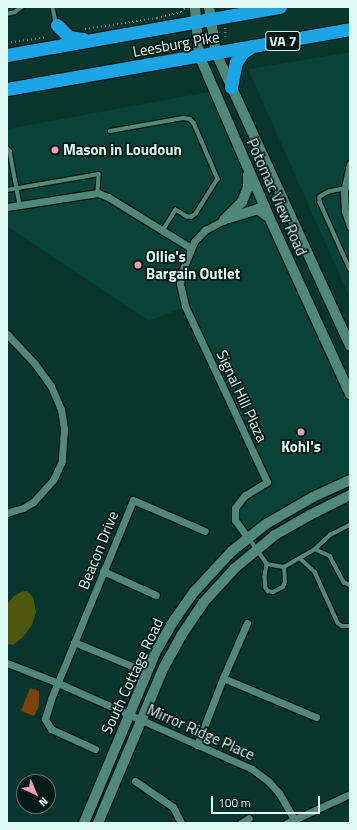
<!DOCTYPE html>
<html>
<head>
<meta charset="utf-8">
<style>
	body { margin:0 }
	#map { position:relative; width:357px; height:830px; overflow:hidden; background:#08352d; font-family:"Titillium Web",sans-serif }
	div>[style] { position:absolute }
	.built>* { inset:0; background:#094238 }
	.green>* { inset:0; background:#7c420a }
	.water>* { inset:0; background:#4e570f }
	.path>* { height:1.5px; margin-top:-0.75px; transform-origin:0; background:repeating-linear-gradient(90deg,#668c84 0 1px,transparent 0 4px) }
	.roads { filter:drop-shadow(1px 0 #001b15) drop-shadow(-1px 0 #001b15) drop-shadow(0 1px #001b15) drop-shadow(0 -1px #001b15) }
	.lane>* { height:3.5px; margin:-1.75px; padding:0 1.75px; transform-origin:1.75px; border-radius:1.75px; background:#52887c }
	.street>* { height:7px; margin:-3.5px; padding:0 3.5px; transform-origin:3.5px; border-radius:3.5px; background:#52887c }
	.secondary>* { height:10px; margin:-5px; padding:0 5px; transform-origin:5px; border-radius:5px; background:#52887c }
	.highway>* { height:13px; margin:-6.5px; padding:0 6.5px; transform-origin:6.5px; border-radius:6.5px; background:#1ba4e6 }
	.dots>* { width:11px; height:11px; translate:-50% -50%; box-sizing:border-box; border:2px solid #041a15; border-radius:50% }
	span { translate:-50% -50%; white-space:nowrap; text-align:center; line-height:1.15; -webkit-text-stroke:3.5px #041a15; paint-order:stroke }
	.shield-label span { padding:1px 3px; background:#041a15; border:1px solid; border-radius:3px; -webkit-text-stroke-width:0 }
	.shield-label { font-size:14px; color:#ddf9f1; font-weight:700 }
	.street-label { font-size:15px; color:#ddf9f1 }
	.poi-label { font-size:15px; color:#ddf9f1; font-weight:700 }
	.left { translate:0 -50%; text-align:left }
	.frame { position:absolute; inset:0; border:8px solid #ddf9f1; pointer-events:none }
	.north { position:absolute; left:16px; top:774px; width:40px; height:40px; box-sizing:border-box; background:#041a15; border:1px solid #5b736d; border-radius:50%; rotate:136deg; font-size:11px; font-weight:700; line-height:16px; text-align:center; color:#ddf9f1 }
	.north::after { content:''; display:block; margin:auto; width:14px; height:18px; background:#ef9ab8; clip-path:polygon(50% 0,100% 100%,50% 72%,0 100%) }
	.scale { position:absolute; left:211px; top:796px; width:109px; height:18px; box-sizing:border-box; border:2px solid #ddf9f1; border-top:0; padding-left:5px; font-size:12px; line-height:14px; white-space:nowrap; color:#ddf9f1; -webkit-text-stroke:3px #041a15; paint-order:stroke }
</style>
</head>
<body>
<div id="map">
	<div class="built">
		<i style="clip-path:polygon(350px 52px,350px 298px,248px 69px)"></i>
		<i style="clip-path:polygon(214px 91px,350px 394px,350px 480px,248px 538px,235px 520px,237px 504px,267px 482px,185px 307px,149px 321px,7px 226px,7px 129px)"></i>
	</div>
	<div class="green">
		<i style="clip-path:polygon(30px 688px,39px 691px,39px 706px,34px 716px,21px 711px)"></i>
	</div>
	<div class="water">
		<i style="clip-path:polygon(27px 591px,33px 597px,36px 612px,32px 625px,23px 637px,13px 645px,7px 644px,7px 604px,14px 596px,21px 592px)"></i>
	</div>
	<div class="path">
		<i style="left:85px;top:29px;width:73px;rotate:-8.7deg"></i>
		<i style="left:157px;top:18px;width:25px;rotate:-14deg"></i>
		<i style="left:181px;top:12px;width:7px;rotate:-45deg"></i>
		<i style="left:225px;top:37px;width:9px;rotate:-90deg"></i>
		<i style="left:7px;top:43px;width:40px;rotate:-8.5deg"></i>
	</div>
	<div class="roads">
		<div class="lane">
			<i style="left:53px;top:7px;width:15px;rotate:79deg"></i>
			<i style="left:7px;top:14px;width:8px;rotate:-14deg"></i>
			<i style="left:15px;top:12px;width:9px;rotate:-36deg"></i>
			<i style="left:110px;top:131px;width:74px;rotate:-10.1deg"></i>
			<i style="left:183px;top:118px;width:7px;rotate:8deg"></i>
			<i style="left:190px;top:119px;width:6px;rotate:45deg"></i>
			<i style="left:194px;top:123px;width:61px;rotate:66.8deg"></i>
			<i style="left:218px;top:179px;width:41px;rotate:122.2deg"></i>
			<i style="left:196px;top:214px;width:5px;rotate:143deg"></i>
			<i style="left:192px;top:217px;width:5px;rotate:180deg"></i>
			<i style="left:187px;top:217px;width:13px;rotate:-148deg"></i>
			<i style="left:176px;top:210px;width:25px;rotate:122deg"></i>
			<i style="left:7px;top:148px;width:4px;rotate:45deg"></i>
			<i style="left:10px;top:151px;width:55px;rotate:79.5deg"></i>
			<i style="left:344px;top:189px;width:15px;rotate:169deg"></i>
			<i style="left:329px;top:192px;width:10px;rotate:151deg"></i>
			<i style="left:320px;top:197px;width:5px;rotate:90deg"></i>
			<i style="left:320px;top:202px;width:73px;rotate:65.9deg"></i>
			<i style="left:7px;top:190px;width:93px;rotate:-9.9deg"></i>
			<i style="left:99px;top:174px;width:19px;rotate:93deg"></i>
			<i style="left:249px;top:538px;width:32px;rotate:55deg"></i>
			<i style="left:267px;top:564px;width:17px;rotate:10deg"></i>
			<i style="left:284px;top:567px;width:36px;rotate:-30deg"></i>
			<i style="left:315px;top:549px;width:17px;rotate:25deg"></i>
			<i style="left:330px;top:556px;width:30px;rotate:62deg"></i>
			<i style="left:344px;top:582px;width:7px;rotate:27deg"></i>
			<i style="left:315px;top:549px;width:21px;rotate:-43deg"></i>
			<i style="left:330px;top:535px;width:22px;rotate:-27deg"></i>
			<i style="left:300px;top:558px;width:21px;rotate:43deg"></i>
			<i style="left:315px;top:572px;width:56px;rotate:65.7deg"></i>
			<i style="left:338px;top:623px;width:5px;rotate:37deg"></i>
			<i style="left:342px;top:626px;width:8px"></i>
			<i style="left:267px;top:564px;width:13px;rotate:99deg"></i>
			<i style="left:265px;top:577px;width:11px;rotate:85deg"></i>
			<i style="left:266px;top:588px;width:4px;rotate:56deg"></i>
			<i style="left:268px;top:591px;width:5px;rotate:11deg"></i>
			<i style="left:273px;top:592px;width:11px;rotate:-27deg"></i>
			<i style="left:283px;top:587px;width:5px;rotate:-68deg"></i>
			<i style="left:285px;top:582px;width:15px;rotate:-94deg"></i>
		</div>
		<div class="street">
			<i style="left:350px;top:164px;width:30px;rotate:102deg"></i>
			<i style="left:344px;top:193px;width:18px;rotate:87deg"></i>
			<i style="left:345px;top:211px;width:16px;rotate:72deg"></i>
			<i style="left:7px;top:207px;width:92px;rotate:-8.7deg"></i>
			<i style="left:98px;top:193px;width:11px;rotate:22deg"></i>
			<i style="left:108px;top:197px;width:97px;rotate:31.6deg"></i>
			<i style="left:224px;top:220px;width:21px;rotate:152deg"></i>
			<i style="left:205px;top:230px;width:16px;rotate:133deg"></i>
			<i style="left:194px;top:242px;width:31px;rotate:112deg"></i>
			<i style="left:182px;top:271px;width:13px;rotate:99deg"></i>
			<i style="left:180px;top:284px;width:23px;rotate:77deg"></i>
			<i style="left:185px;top:306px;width:194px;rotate:65deg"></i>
			<i style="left:267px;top:482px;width:26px;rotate:149deg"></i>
			<i style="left:245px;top:495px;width:16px;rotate:128deg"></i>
			<i style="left:235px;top:508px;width:12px;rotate:90deg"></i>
			<i style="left:235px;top:520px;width:22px;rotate:54deg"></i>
			<i style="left:7px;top:334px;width:41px;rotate:47deg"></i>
			<i style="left:35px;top:364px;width:27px;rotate:54deg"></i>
			<i style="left:51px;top:386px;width:25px;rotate:67deg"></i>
			<i style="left:61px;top:409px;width:20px;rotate:81deg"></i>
			<i style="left:64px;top:429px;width:32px;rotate:94deg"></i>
			<i style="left:62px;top:461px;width:21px;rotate:115deg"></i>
			<i style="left:53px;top:480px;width:30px;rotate:132deg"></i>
			<i style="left:33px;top:502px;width:12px;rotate:149deg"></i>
			<i style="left:23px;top:508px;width:17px;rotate:163deg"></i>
			<i style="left:103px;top:571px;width:58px;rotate:24.4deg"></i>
			<i style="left:74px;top:642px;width:63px;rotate:22.5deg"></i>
			<i style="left:7px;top:663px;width:55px;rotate:21.4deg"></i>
			<i style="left:58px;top:683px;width:212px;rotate:23.9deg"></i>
			<i style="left:252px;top:769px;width:21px;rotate:37deg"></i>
			<i style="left:269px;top:782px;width:15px;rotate:48deg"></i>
			<i style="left:279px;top:793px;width:34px;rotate:60deg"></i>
			<i style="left:223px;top:678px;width:101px;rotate:22.8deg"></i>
			<i style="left:197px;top:745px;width:72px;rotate:-68.8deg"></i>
			<i style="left:223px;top:678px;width:60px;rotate:-66.4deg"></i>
			<i style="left:95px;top:749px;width:48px;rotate:-155.6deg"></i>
			<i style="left:51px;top:729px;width:12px;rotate:-121deg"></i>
			<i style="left:45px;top:719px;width:21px;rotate:-73deg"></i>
			<i style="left:51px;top:699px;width:215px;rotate:-67.6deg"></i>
			<i style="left:133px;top:500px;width:78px;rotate:23.3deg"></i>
			<i style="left:135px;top:781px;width:46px;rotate:34.4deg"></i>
			<i style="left:173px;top:807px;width:18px;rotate:63deg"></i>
			<i style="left:241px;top:823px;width:9px;rotate:-32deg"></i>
			<i style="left:287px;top:823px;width:69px;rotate:-24.7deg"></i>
		</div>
		<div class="secondary">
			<i style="left:195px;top:7px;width:48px;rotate:85.2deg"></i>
			<i style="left:199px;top:55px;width:176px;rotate:66.6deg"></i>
			<i style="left:269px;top:217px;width:195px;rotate:65.4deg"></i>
			<i style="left:209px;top:7px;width:47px;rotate:81.3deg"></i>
			<i style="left:216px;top:53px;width:322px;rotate:65.4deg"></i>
			<i style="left:229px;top:218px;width:30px;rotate:-17deg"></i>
			<i style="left:258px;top:209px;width:11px;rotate:38deg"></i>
			<i style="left:224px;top:220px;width:25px;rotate:-45deg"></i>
			<i style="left:242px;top:202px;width:16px;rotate:-68deg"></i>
			<i style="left:248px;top:187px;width:12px;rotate:-90deg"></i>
			<i style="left:84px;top:823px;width:184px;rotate:-67.3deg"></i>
			<i style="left:155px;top:653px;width:39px;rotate:-60deg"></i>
			<i style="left:175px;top:619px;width:33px;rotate:-55deg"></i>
			<i style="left:194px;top:592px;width:56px;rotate:-47.2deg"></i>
			<i style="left:232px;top:551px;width:43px;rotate:-38.5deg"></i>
			<i style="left:266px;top:524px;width:54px;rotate:-29.9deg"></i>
			<i style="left:313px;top:497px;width:41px;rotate:-24.7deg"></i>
			<i style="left:98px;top:823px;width:169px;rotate:-67.1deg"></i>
			<i style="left:164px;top:667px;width:35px;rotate:-61deg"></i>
			<i style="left:181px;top:636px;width:40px;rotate:-56deg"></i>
			<i style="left:203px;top:603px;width:47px;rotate:-47.6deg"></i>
			<i style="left:235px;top:568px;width:52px;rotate:-39.5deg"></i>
			<i style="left:275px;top:535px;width:40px;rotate:-29.7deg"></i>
			<i style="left:310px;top:515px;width:45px;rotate:-26.6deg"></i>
		</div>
		<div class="highway">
			<i style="left:57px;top:25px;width:17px;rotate:45deg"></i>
			<i style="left:69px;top:37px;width:14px;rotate:8deg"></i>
			<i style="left:7px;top:55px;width:277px;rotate:-10deg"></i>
			<i style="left:231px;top:87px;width:25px;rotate:-79deg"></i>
			<i style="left:236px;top:62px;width:11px;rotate:-56deg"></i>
			<i style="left:242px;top:53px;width:12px;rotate:-35deg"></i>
			<i style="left:7px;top:89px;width:348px;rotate:-9.9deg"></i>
		</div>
	</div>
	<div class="dots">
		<i style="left:55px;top:150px;background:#ef9ab8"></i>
		<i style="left:138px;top:265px;background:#ef9ab8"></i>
		<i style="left:301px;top:432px;background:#ef9ab8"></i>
	</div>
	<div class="shield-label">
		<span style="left:283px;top:41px">VA 7</span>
	</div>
	<div class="street-label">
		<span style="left:176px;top:44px;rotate:-10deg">Leesburg Pike</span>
		<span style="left:277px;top:197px;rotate:66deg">Potomac View Road</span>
		<span style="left:242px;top:396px;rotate:65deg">Signal Hill Plaza</span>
		<span style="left:98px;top:550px;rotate:-68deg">Beacon Drive</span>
		<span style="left:132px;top:676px;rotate:-65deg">South Cottage Road</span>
		<span style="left:201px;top:732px;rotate:24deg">Mirror Ridge Place</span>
	</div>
	<div class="poi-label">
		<span class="left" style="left:63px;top:150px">Mason in Loudoun</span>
		<span class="left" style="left:146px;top:265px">Ollie's<br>Bargain Outlet</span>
		<span style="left:301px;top:447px">Kohl's</span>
	</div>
	<div class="frame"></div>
	<div class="north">N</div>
	<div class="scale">100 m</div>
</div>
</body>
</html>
